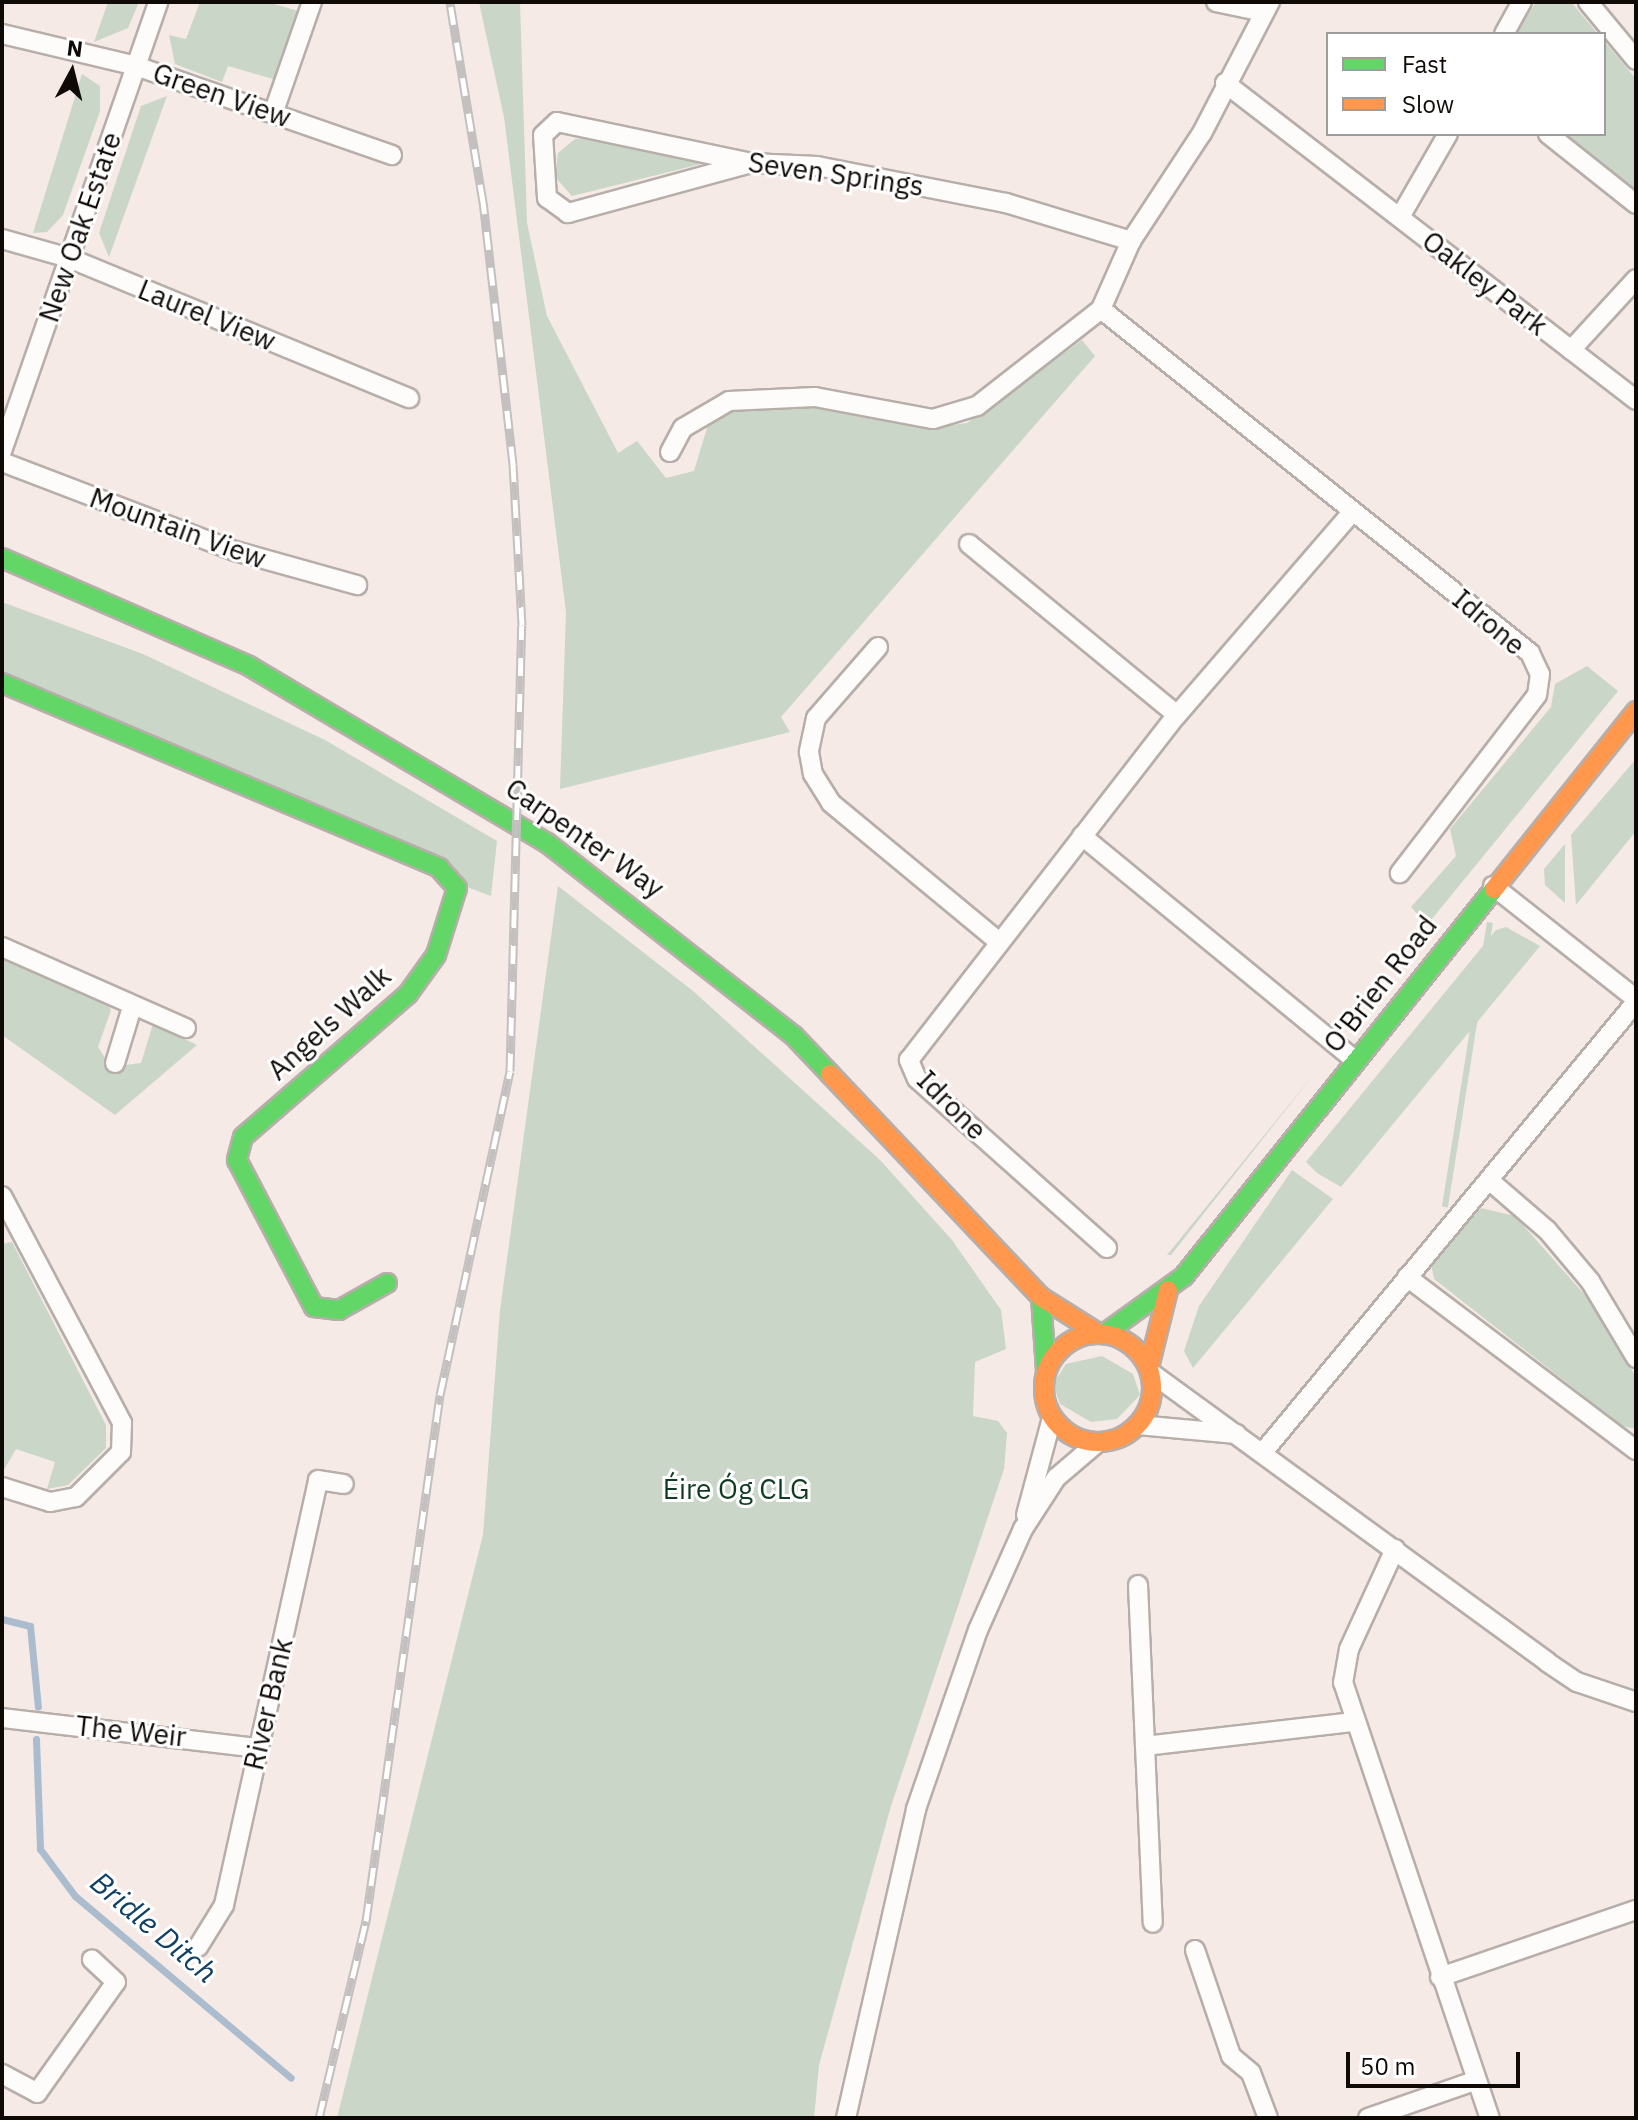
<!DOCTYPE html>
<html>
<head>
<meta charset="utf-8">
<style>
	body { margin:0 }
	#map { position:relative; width:1638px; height:2120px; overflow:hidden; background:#f5eae5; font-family:"IBM Plex Sans",sans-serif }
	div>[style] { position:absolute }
	.green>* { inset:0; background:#cad6c7; transform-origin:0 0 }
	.stream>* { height:7px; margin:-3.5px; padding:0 3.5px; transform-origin:3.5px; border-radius:3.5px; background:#aabcce }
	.roads { filter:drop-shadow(2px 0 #b7aeaa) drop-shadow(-2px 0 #b7aeaa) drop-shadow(0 2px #b7aeaa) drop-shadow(0 -2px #b7aeaa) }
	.street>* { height:18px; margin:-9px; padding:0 9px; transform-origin:9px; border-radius:9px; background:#fefcfb }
	.fast>* { height:18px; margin:-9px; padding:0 9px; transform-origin:9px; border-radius:9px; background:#63d668 }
	.slow>* { height:18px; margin:-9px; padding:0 9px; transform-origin:9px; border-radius:9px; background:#ff974d }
	.slow>.ring { margin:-9px; padding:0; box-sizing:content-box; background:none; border:18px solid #ff974d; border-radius:50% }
	.rail>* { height:9px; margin-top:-4.5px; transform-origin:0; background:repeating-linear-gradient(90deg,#fff 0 18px,#c3c0bf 0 36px); box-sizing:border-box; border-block:2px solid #c3c0bf }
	span { translate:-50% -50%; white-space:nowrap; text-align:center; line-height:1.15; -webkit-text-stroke:6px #fff; paint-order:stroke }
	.street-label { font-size:28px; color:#100a07 }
	.park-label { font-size:28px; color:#0f3b21 }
	.water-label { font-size:30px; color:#104066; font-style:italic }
	.frame { position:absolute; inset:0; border:4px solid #100a07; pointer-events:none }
	.legend { position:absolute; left:1326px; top:32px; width:280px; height:104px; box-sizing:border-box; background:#fff; border:2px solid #9f9d9c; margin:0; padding:10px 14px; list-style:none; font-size:24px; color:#100a07 }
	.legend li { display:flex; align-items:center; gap:16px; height:40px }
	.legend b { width:40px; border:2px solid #9f9d9c }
	.north { position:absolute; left:32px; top:32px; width:80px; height:80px; -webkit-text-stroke:6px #fff; paint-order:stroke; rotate:7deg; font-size:22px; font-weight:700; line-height:32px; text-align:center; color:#100a07 }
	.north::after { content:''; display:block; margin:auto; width:28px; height:36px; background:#100a07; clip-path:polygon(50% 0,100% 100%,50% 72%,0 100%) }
	.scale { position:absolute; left:1346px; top:2052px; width:174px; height:36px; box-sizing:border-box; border:4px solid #100a07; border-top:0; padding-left:10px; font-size:24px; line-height:28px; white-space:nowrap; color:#100a07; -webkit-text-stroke:6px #fff; paint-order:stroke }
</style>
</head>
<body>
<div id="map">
	<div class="green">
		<i style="clip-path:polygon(108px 2px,139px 2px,128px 28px,94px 42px)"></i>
		<i style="clip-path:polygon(200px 2px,267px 2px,302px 12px,280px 81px,228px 66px,222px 82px,175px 64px,169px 35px,186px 39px)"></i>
		<i style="clip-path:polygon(479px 2px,520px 2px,527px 223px,547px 316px,618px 453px,637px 441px,666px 478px,694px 471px,710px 418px,725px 412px,817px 407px,937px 427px,967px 423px,1082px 340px,1095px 356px,781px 717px,790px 732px,560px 789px,566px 612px,504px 117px)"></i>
		<i style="clip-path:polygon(1536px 2px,1571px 2px,1598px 34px,1516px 34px)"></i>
		<i style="clip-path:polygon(1604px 41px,1636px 79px,1636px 190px,1566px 134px,1604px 134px)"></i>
		<i style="clip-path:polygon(82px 74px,100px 86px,100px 111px,63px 215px,47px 232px,33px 233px)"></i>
		<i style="clip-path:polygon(167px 96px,109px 257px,99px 233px,141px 106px)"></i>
		<i style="clip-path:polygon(594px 138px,717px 160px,572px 196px,555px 177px,558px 153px,575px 139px)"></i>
		<i style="clip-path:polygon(2px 602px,143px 654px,325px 740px,497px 841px,491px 896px,467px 887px,426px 852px,2px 671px)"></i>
		<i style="clip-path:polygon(1587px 666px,1618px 691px,1427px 925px,1411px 907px,1456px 856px,1450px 829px,1551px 707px,1555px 684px)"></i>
		<i style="clip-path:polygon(1636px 759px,1636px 831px,1576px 905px,1571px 835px)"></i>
		<i style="clip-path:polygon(1565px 844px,1565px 903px,1545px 885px,1544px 869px)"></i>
		<i style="clip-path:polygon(558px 886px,693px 991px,880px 1160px,952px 1240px,1001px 1310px,1006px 1349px,975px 1362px,973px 1416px,998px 1421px,1007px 1433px,1004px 1469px,891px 1806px,819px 2065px,814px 2118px,337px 2118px,483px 1535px,500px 1310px)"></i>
		<i style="left:1487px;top:922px;width:6px;height:288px;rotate:9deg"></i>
		<i style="clip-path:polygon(1506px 927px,1540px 946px,1341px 1187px,1317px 1173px,1306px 1162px,1496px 930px)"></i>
		<i style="clip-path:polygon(2px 958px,106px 1002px,111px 1010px,98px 1047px,111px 1067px,141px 1063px,153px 1024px,197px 1045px,115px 1115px,2px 1035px)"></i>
		<i style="clip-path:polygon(1314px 1074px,1171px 1255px,1167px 1255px)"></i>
		<i style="clip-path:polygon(1292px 1170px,1333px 1199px,1193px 1368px,1184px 1351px,1199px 1306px)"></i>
		<i style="clip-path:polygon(1481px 1208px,1515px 1216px,1591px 1302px,1636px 1377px,1636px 1429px,1622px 1426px,1434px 1279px,1431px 1264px)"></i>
		<i style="clip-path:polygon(12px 1242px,106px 1425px,106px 1448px,68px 1485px,47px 1489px,55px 1462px,16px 1449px,2px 1473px,2px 1244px)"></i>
		<i style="clip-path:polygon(1102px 1356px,1133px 1374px,1140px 1395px,1117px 1419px,1091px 1422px,1060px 1404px,1053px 1384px,1066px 1364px)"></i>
	</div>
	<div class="stream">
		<i style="left:2px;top:1619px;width:29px;rotate:14deg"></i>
		<i style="left:30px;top:1626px;width:81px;rotate:84.4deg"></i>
		<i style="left:36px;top:1739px;width:110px;rotate:87.9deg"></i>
		<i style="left:40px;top:1849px;width:59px;rotate:53.3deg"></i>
		<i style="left:75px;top:1896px;width:282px;rotate:40.1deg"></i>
	</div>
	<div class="roads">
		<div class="street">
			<i style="left:1216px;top:2px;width:49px;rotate:11.8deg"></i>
			<i style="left:1588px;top:2px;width:75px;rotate:50.4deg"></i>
			<i style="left:2px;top:34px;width:138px;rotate:13.4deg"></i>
			<i style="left:136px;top:66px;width:271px;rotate:19.2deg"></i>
			<i style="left:1504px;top:34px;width:37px;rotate:-61deg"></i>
			<i style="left:1225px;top:83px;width:519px;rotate:37.64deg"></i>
			<i style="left:274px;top:111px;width:115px;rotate:-70.8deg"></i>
			<i style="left:1548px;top:134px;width:112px;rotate:38.5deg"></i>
			<i style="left:751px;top:163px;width:190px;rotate:164.7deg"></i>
			<i style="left:568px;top:213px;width:26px;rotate:-144deg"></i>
			<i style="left:547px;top:198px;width:63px;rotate:-93.6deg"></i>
			<i style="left:543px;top:135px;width:19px;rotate:-43deg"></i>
			<i style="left:557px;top:122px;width:198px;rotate:11.9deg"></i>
			<i style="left:751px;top:163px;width:66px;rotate:2.6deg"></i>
			<i style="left:817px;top:166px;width:193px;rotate:11.1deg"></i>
			<i style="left:1006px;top:203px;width:131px;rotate:16.9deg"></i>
			<i style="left:1400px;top:217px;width:96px;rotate:-60deg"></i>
			<i style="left:2px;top:239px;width:70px;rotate:15.8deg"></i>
			<i style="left:69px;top:258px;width:368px;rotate:22.4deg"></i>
			<i style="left:1101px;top:309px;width:550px;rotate:38.72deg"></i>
			<i style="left:1530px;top:653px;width:23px;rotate:65deg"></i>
			<i style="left:1540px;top:674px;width:21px;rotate:98deg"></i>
			<i style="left:1537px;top:695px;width:225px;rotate:127.6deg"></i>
			<i style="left:1571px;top:350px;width:96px;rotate:-47.5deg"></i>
			<i style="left:2px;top:451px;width:475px;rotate:-70.8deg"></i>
			<i style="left:670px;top:452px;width:27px;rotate:-62deg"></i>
			<i style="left:683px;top:428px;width:53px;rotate:-30.4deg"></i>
			<i style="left:729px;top:401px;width:86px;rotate:-2.7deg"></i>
			<i style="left:815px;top:397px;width:120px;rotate:10.6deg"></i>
			<i style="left:933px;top:419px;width:46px;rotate:-16.5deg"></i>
			<i style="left:977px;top:406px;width:157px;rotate:-38deg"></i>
			<i style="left:1101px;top:309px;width:74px;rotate:-66.2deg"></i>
			<i style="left:1131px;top:241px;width:129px;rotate:-56.7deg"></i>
			<i style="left:1202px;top:133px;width:148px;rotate:-62.6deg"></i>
			<i style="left:2px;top:462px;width:249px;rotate:20.9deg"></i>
			<i style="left:235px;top:551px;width:127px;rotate:15.6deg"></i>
			<i style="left:969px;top:544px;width:269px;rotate:39.4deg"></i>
			<i style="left:878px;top:647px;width:94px;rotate:131.1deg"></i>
			<i style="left:816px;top:718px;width:35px;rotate:102deg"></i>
			<i style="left:809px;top:752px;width:22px;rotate:80deg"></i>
			<i style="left:813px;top:774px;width:34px;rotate:58deg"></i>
			<i style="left:831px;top:803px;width:217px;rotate:39.6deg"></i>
			<i style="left:1082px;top:836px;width:353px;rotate:39.4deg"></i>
			<i style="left:1493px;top:886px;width:182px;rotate:38.3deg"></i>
			<i style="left:2px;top:947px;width:201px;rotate:23.8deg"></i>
			<i style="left:115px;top:1063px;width:59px;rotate:-73.1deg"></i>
			<i style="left:1489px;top:1180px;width:77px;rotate:40.8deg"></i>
			<i style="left:1547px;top:1230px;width:67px;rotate:49.9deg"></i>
			<i style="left:1590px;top:1281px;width:90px;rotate:59.1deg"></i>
			<i style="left:2px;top:1196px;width:257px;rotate:62.1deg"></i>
			<i style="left:122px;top:1423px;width:29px;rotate:92deg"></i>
			<i style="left:121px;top:1452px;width:64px;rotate:135deg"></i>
			<i style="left:76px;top:1497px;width:26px;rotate:169deg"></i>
			<i style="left:50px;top:1502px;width:50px;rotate:-162.6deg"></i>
			<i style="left:1107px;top:1248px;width:254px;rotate:-138.3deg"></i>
			<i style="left:917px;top:1079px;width:21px;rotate:-113deg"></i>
			<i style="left:909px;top:1060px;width:437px;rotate:-52.2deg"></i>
			<i style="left:1177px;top:715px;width:269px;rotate:-49.2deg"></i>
			<i style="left:1407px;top:1277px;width:287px;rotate:37.1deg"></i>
			<i style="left:1150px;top:1372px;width:492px;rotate:36.1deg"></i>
			<i style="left:1547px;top:1662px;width:36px;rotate:34deg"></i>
			<i style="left:1577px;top:1682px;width:62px;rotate:18.7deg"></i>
			<i style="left:1138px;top:1425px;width:99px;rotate:5.2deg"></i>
			<i style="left:1264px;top:1451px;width:583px;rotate:-50.36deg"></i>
			<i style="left:1026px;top:1515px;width:100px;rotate:-75deg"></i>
			<i style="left:1395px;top:1549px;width:110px;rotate:114.7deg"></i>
			<i style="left:1349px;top:1649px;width:34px;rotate:100deg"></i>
			<i style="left:1343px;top:1682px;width:460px;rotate:71.4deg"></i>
			<i style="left:1138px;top:1585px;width:338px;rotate:87.5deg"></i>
			<i style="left:2px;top:1718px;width:258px;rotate:6.7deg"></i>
			<i style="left:1145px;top:1746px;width:210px;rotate:-6.6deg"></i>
			<i style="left:198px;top:1947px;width:49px;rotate:-58.2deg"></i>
			<i style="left:224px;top:1905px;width:435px;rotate:-77.5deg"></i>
			<i style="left:318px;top:1480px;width:26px;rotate:9deg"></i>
			<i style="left:1195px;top:1950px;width:112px;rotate:71.2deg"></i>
			<i style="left:1231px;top:2056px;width:26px;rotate:40deg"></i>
			<i style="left:1251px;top:2073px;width:48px;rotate:69.3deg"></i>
			<i style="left:1440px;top:1977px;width:207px;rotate:-18.9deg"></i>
			<i style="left:2px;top:2074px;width:40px;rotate:28deg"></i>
			<i style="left:37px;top:2093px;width:136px;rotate:-54.6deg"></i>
			<i style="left:116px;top:1982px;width:33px;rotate:-137deg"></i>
			<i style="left:846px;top:2118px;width:317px;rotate:-77.2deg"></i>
			<i style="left:916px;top:1809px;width:189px;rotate:-70.9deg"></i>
			<i style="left:978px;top:1630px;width:111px;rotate:-66deg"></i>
			<i style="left:1023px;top:1529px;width:61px;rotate:-57.1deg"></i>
			<i style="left:1056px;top:1478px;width:54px;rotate:-40.5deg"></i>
			<i style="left:1368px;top:2118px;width:115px;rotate:-19.2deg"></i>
		</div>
		<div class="fast">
			<i style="left:2px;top:558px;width:270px;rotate:23.6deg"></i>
			<i style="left:249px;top:666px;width:347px;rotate:30.7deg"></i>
			<i style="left:547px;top:843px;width:313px;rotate:38deg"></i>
			<i style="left:794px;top:1036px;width:52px;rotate:46.5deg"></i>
			<i style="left:2px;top:683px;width:475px;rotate:22.9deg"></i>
			<i style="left:439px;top:868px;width:27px;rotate:48deg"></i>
			<i style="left:457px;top:888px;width:70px;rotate:107.4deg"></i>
			<i style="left:436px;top:955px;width:48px;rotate:125.7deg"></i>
			<i style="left:408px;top:994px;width:218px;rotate:139.1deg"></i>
			<i style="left:243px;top:1137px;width:24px;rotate:105deg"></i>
			<i style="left:237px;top:1160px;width:166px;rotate:62.4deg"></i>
			<i style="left:314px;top:1307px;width:25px;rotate:7deg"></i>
			<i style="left:339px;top:1310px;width:55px;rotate:-29.4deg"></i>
			<i style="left:1041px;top:1297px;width:73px;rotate:86.1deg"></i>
			<i style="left:1104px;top:1334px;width:99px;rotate:-35.9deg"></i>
			<i style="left:1184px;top:1276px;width:496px;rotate:-51.3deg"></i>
		</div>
		<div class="slow">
			<i style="left:1494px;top:889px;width:228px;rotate:-51.4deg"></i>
			<i style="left:830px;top:1074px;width:307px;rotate:46.6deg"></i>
			<i style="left:1041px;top:1297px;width:67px;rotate:32.3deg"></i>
			<i class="ring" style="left:1044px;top:1334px;width:90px;height:90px"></i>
			<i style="left:1149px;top:1367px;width:79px;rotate:-76.1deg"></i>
		</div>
	</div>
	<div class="rail">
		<i style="left:319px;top:2118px;width:203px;rotate:-76.6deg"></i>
		<i style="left:366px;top:1921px;width:531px;rotate:-81.99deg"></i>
		<i style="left:440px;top:1395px;width:331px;rotate:-77.8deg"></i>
		<i style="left:510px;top:1071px;width:446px;rotate:-88.5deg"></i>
		<i style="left:522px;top:625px;width:161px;rotate:-93.2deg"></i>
		<i style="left:513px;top:464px;width:264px;rotate:-96.5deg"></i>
		<i style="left:483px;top:202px;width:203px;rotate:-99.4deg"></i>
	</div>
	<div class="street-label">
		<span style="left:222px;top:95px;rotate:19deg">Green View</span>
		<span style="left:836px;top:174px;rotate:8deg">Seven Springs</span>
		<span style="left:80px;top:227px;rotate:-71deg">New Oak Estate</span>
		<span style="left:1485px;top:283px;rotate:38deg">Oakley Park</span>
		<span style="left:207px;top:315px;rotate:22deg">Laurel View</span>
		<span style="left:178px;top:528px;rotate:20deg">Mountain View</span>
		<span style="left:1489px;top:622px;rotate:40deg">Idrone</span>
		<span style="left:585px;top:838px;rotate:35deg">Carpenter Way</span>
		<span style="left:1380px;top:984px;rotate:-52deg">O'Brien Road</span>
		<span style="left:329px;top:1023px;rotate:-42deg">Angels Walk</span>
		<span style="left:952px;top:1105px;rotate:45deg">Idrone</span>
		<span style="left:268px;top:1704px;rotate:-77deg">River Bank</span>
		<span style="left:131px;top:1731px;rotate:6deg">The Weir</span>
	</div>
	<div class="park-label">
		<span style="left:736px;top:1489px">Éire Óg CLG</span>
	</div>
	<div class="water-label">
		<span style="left:154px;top:1927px;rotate:40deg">Bridle Ditch</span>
	</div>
	<div class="frame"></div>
	<ul class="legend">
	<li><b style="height:10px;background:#63d668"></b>Fast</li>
	<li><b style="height:10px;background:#ff974d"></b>Slow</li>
	</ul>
	<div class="north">N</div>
	<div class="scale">50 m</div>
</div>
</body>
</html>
